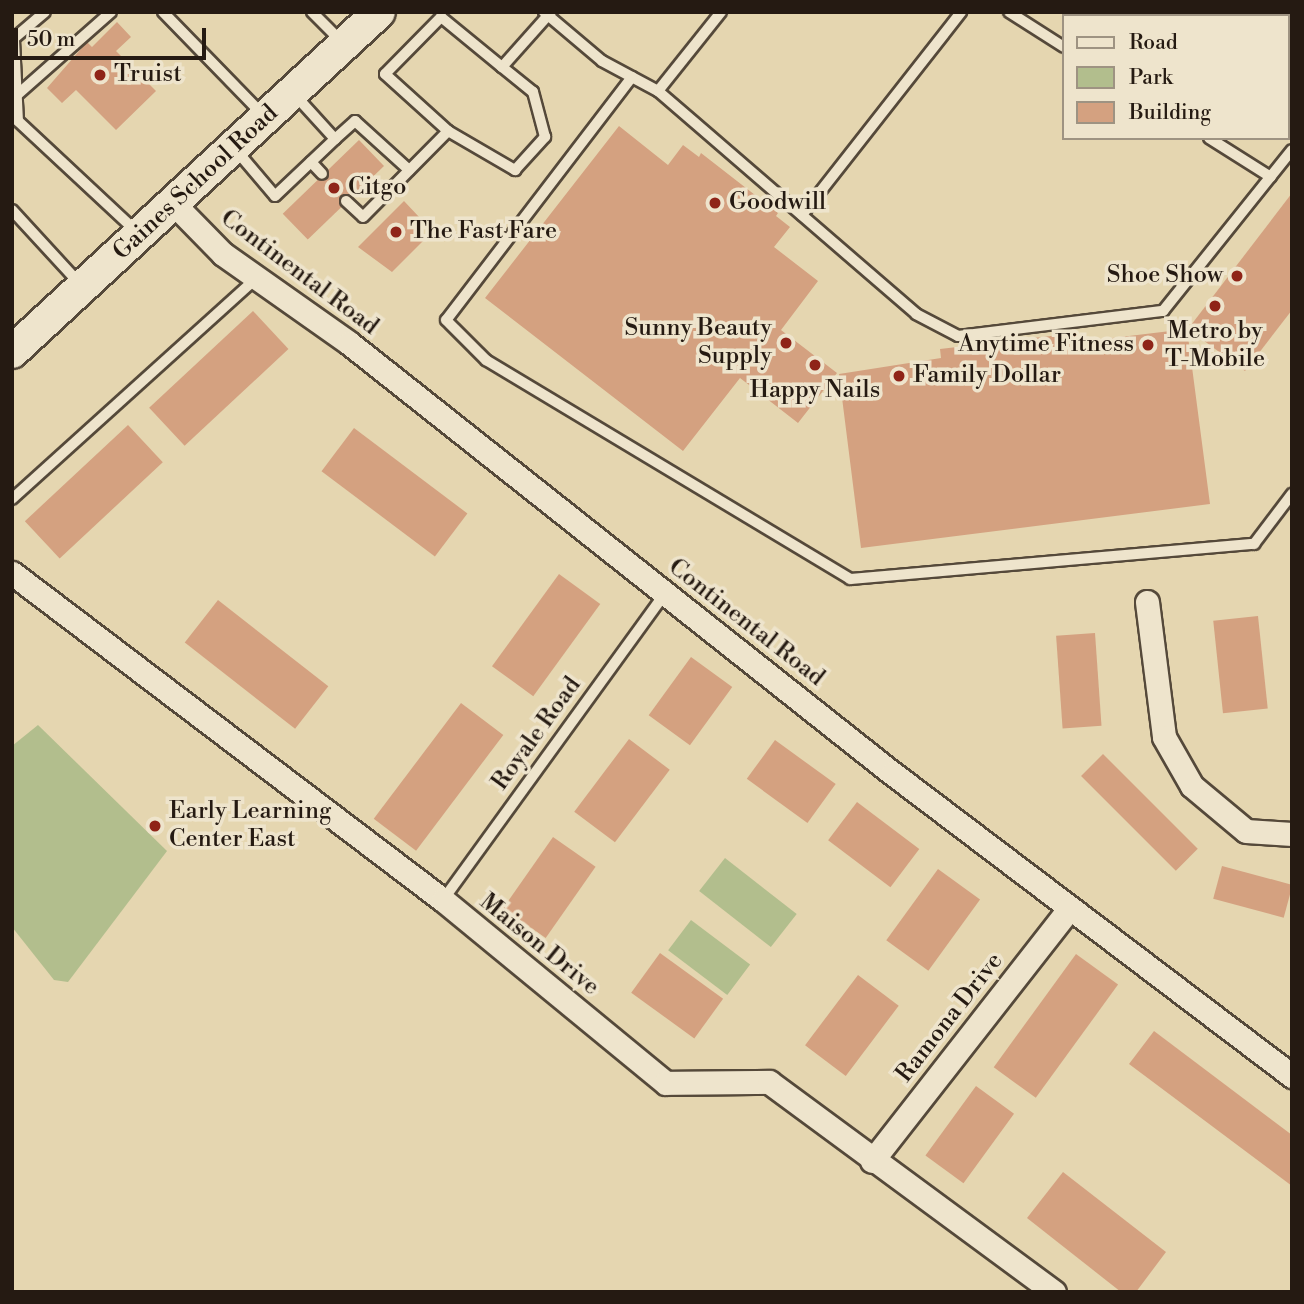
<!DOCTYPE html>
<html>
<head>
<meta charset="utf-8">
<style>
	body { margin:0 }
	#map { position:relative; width:1304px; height:1304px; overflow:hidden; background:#e5d6b0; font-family:"Libre Bodoni",serif }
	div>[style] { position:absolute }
	.green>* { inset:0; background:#b2be8d; transform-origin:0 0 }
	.building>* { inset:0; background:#d4a180; transform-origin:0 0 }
	.roads { filter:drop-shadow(2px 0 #55493a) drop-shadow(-2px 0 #55493a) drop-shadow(0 2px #55493a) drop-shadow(0 -2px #55493a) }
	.service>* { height:10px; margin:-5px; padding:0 5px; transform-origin:5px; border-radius:5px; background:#eee4cc }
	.minor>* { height:23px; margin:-11.5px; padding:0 11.5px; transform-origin:11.5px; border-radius:11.5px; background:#eee4cc }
	.secondary>* { height:32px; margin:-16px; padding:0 16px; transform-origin:16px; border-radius:16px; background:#eee4cc }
	.dots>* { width:19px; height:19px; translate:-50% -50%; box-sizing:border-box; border:4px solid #eee4cc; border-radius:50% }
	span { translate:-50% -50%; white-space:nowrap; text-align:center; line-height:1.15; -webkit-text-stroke:7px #eee4cc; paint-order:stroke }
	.poi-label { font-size:24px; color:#251a12 }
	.left { translate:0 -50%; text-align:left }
	.right { translate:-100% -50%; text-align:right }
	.street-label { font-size:24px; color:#251a12 }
	.frame { position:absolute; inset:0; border:14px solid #251a12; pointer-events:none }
	.legend { position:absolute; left:1062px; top:14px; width:228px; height:126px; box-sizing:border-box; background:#eee4cc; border:2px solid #9e9382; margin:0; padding:9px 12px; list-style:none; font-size:21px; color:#251a12 }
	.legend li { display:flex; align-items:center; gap:14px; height:35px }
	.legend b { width:35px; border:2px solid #9e9382 }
	.scale { position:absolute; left:14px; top:28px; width:192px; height:32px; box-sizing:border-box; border:4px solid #251a12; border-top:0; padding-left:9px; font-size:21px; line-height:24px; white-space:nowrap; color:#251a12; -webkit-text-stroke:5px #eee4cc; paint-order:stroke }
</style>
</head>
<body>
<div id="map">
	<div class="green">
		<i style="clip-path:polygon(38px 725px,167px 851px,68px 982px,54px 980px,12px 927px,12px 746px)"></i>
		<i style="left:725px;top:858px;width:91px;height:42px;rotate:38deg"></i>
		<i style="left:691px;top:920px;width:74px;height:38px;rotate:37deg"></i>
	</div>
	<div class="building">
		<i style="clip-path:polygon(117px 22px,131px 37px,116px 51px,156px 91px,116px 130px,76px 90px,62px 103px,47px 88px,87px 42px,92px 47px)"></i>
		<i style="clip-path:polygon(619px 126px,668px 165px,683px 145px,699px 157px,701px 153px,778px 213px,776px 216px,790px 227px,774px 247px,818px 281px,781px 330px,837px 373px,798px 423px,740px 378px,683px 451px,485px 298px)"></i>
		<i style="left:359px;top:140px;width:36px;height:106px;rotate:46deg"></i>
		<i style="clip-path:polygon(1292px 193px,1292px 310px,1245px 371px,1188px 329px)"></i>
		<i style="clip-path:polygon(404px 201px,420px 218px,412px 225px,425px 239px,392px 272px,358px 247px)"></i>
		<i style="left:253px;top:311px;width:52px;height:142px;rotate:47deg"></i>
		<i style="clip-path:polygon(1187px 329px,1210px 504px,861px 548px,839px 374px,941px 358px,940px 349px,1077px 333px,1079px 342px)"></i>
		<i style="left:128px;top:425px;width:51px;height:141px;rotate:47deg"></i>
		<i style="left:354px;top:428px;width:142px;height:54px;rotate:37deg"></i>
		<i style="left:559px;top:574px;width:51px;height:114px;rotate:36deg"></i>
		<i style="left:218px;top:600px;width:140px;height:54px;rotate:38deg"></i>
		<i style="left:1258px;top:616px;width:93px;height:45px;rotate:84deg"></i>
		<i style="left:1095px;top:633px;width:93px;height:39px;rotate:86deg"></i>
		<i style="left:691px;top:657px;width:51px;height:72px;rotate:36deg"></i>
		<i style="left:461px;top:703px;width:53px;height:145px;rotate:37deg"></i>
		<i style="left:629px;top:739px;width:51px;height:91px;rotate:37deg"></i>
		<i style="left:775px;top:740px;width:75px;height:48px;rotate:36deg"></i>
		<i style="left:1103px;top:754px;width:134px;height:31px;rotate:45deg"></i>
		<i style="left:857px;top:802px;width:78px;height:48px;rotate:37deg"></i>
		<i style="left:553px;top:837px;width:52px;height:87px;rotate:35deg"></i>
		<i style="left:1222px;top:866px;width:73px;height:34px;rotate:15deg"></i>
		<i style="left:938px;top:869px;width:52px;height:88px;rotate:36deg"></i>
		<i style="left:660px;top:953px;width:78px;height:49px;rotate:36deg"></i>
		<i style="left:1076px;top:954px;width:52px;height:140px;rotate:36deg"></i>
		<i style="left:858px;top:975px;width:51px;height:88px;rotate:37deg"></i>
		<i style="clip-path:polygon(1154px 1031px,1292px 1135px,1292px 1186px,1129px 1064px)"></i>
		<i style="left:976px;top:1086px;width:47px;height:86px;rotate:36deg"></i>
		<i style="clip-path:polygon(1063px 1172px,1166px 1252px,1136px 1292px,1121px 1292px,1027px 1218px)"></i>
	</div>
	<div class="roads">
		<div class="service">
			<i style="left:163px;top:12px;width:145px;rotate:45.8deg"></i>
			<i style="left:312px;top:12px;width:42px;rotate:45deg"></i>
			<i style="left:544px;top:12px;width:76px;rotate:40.2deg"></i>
			<i style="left:602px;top:61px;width:64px;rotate:28.2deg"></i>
			<i style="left:658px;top:91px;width:341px;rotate:40.8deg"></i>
			<i style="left:916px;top:314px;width:47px;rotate:27.6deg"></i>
			<i style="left:958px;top:336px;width:207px;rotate:-7deg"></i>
			<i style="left:1163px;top:311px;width:206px;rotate:-51.3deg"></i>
			<i style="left:1009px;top:12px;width:65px;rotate:32.5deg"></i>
			<i style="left:12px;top:40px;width:43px;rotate:-40.3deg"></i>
			<i style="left:14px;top:40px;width:81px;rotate:87.2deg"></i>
			<i style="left:18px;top:121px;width:164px;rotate:43deg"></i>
			<i style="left:632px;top:77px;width:306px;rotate:127.4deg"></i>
			<i style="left:446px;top:320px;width:57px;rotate:45deg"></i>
			<i style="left:486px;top:360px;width:425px;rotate:31deg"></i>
			<i style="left:850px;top:579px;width:406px;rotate:-5deg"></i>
			<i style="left:1254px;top:544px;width:63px;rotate:-52.8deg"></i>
			<i style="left:658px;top:91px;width:101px;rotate:-51.4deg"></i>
			<i style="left:17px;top:95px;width:125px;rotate:-41.4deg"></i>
			<i style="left:448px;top:131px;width:85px;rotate:-137.9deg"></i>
			<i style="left:385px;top:74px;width:80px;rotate:-45.5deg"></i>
			<i style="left:441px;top:17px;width:79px;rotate:39.3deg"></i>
			<i style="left:1209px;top:138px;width:73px;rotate:32.2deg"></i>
			<i style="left:335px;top:139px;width:27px;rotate:-42deg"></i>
			<i style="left:355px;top:121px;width:73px;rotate:42.2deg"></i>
			<i style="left:236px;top:150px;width:60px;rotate:49.7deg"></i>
			<i style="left:275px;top:196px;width:83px;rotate:-43.5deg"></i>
			<i style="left:335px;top:139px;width:61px;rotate:-132.3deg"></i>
			<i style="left:311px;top:162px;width:16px;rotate:47deg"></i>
			<i style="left:346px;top:201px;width:23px;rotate:43deg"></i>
			<i style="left:363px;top:217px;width:121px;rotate:-45.3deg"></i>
			<i style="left:448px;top:131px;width:78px;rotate:30.2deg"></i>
			<i style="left:515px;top:170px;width:45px;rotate:-47.7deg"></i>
			<i style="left:545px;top:137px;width:47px;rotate:-104.9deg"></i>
			<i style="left:533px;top:92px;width:40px;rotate:-141deg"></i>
			<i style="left:502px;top:67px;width:74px;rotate:-48.3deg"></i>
			<i style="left:12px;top:210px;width:102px;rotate:47.4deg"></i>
			<i style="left:802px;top:215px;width:258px;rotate:-51.9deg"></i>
			<i style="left:12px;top:499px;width:330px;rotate:-42.1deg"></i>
			<i style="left:443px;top:900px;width:379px;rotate:-54.1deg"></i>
		</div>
		<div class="minor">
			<i style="left:174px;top:204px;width:70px;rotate:45.6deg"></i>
			<i style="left:223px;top:254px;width:154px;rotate:35.2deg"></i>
			<i style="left:349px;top:343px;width:693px;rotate:38.38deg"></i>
			<i style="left:892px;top:773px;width:502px;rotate:37.14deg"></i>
			<i style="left:12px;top:573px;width:541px;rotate:37.19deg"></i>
			<i style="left:443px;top:900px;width:288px;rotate:39.4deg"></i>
			<i style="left:666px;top:1083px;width:103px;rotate:-0.6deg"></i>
			<i style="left:769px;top:1082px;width:354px;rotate:36.4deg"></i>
			<i style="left:1147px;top:602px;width:136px;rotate:82.8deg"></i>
			<i style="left:1164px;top:737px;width:56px;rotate:60.3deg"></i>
			<i style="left:1192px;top:786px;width:70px;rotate:39.8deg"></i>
			<i style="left:1246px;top:831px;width:46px;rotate:3.7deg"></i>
			<i style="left:872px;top:1161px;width:321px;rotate:-52deg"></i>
		</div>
		<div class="secondary">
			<i style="left:12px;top:352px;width:500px;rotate:-42.81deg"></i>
		</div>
	</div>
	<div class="dots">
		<i style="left:100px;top:75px;background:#8f2418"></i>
		<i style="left:334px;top:188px;background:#8f2418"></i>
		<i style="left:715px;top:203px;background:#8f2418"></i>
		<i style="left:396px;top:232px;background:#8f2418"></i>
		<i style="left:1237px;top:276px;background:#8f2418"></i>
		<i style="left:1215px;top:306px;background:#8f2418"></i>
		<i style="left:786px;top:343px;background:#8f2418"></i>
		<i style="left:1148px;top:345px;background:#8f2418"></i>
		<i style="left:815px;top:365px;background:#8f2418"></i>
		<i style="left:899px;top:376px;background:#8f2418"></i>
		<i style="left:155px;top:826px;background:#8f2418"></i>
	</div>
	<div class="poi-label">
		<span class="left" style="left:114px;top:75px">Truist</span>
		<span class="left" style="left:348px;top:188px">Citgo</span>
		<span class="left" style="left:729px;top:203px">Goodwill</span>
		<span class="left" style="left:410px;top:232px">The Fast Fare</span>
		<span class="right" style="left:1223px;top:276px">Shoe Show</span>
		<span class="right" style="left:772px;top:343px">Sunny Beauty<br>Supply</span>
		<span style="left:1215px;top:346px">Metro by<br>T-Mobile</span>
		<span class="right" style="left:1134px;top:345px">Anytime Fitness</span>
		<span class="left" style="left:913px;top:376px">Family Dollar</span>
		<span style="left:815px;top:391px">Happy Nails</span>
		<span class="left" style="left:169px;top:826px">Early Learning<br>Center East</span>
	</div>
	<div class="street-label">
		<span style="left:196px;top:183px;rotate:-43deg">Gaines School Road</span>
		<span style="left:299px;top:273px;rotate:37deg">Continental Road</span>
		<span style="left:746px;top:623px;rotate:38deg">Continental Road</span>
		<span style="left:537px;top:734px;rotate:-54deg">Royale Road</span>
		<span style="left:539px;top:945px;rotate:39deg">Maison Drive</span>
		<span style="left:950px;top:1018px;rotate:-52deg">Ramona Drive</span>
	</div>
	<div class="frame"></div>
	<ul class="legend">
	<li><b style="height:9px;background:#eee4cc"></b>Road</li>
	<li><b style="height:19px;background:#b2be8d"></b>Park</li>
	<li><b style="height:19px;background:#d4a180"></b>Building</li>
	</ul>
	<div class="scale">50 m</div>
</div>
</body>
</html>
